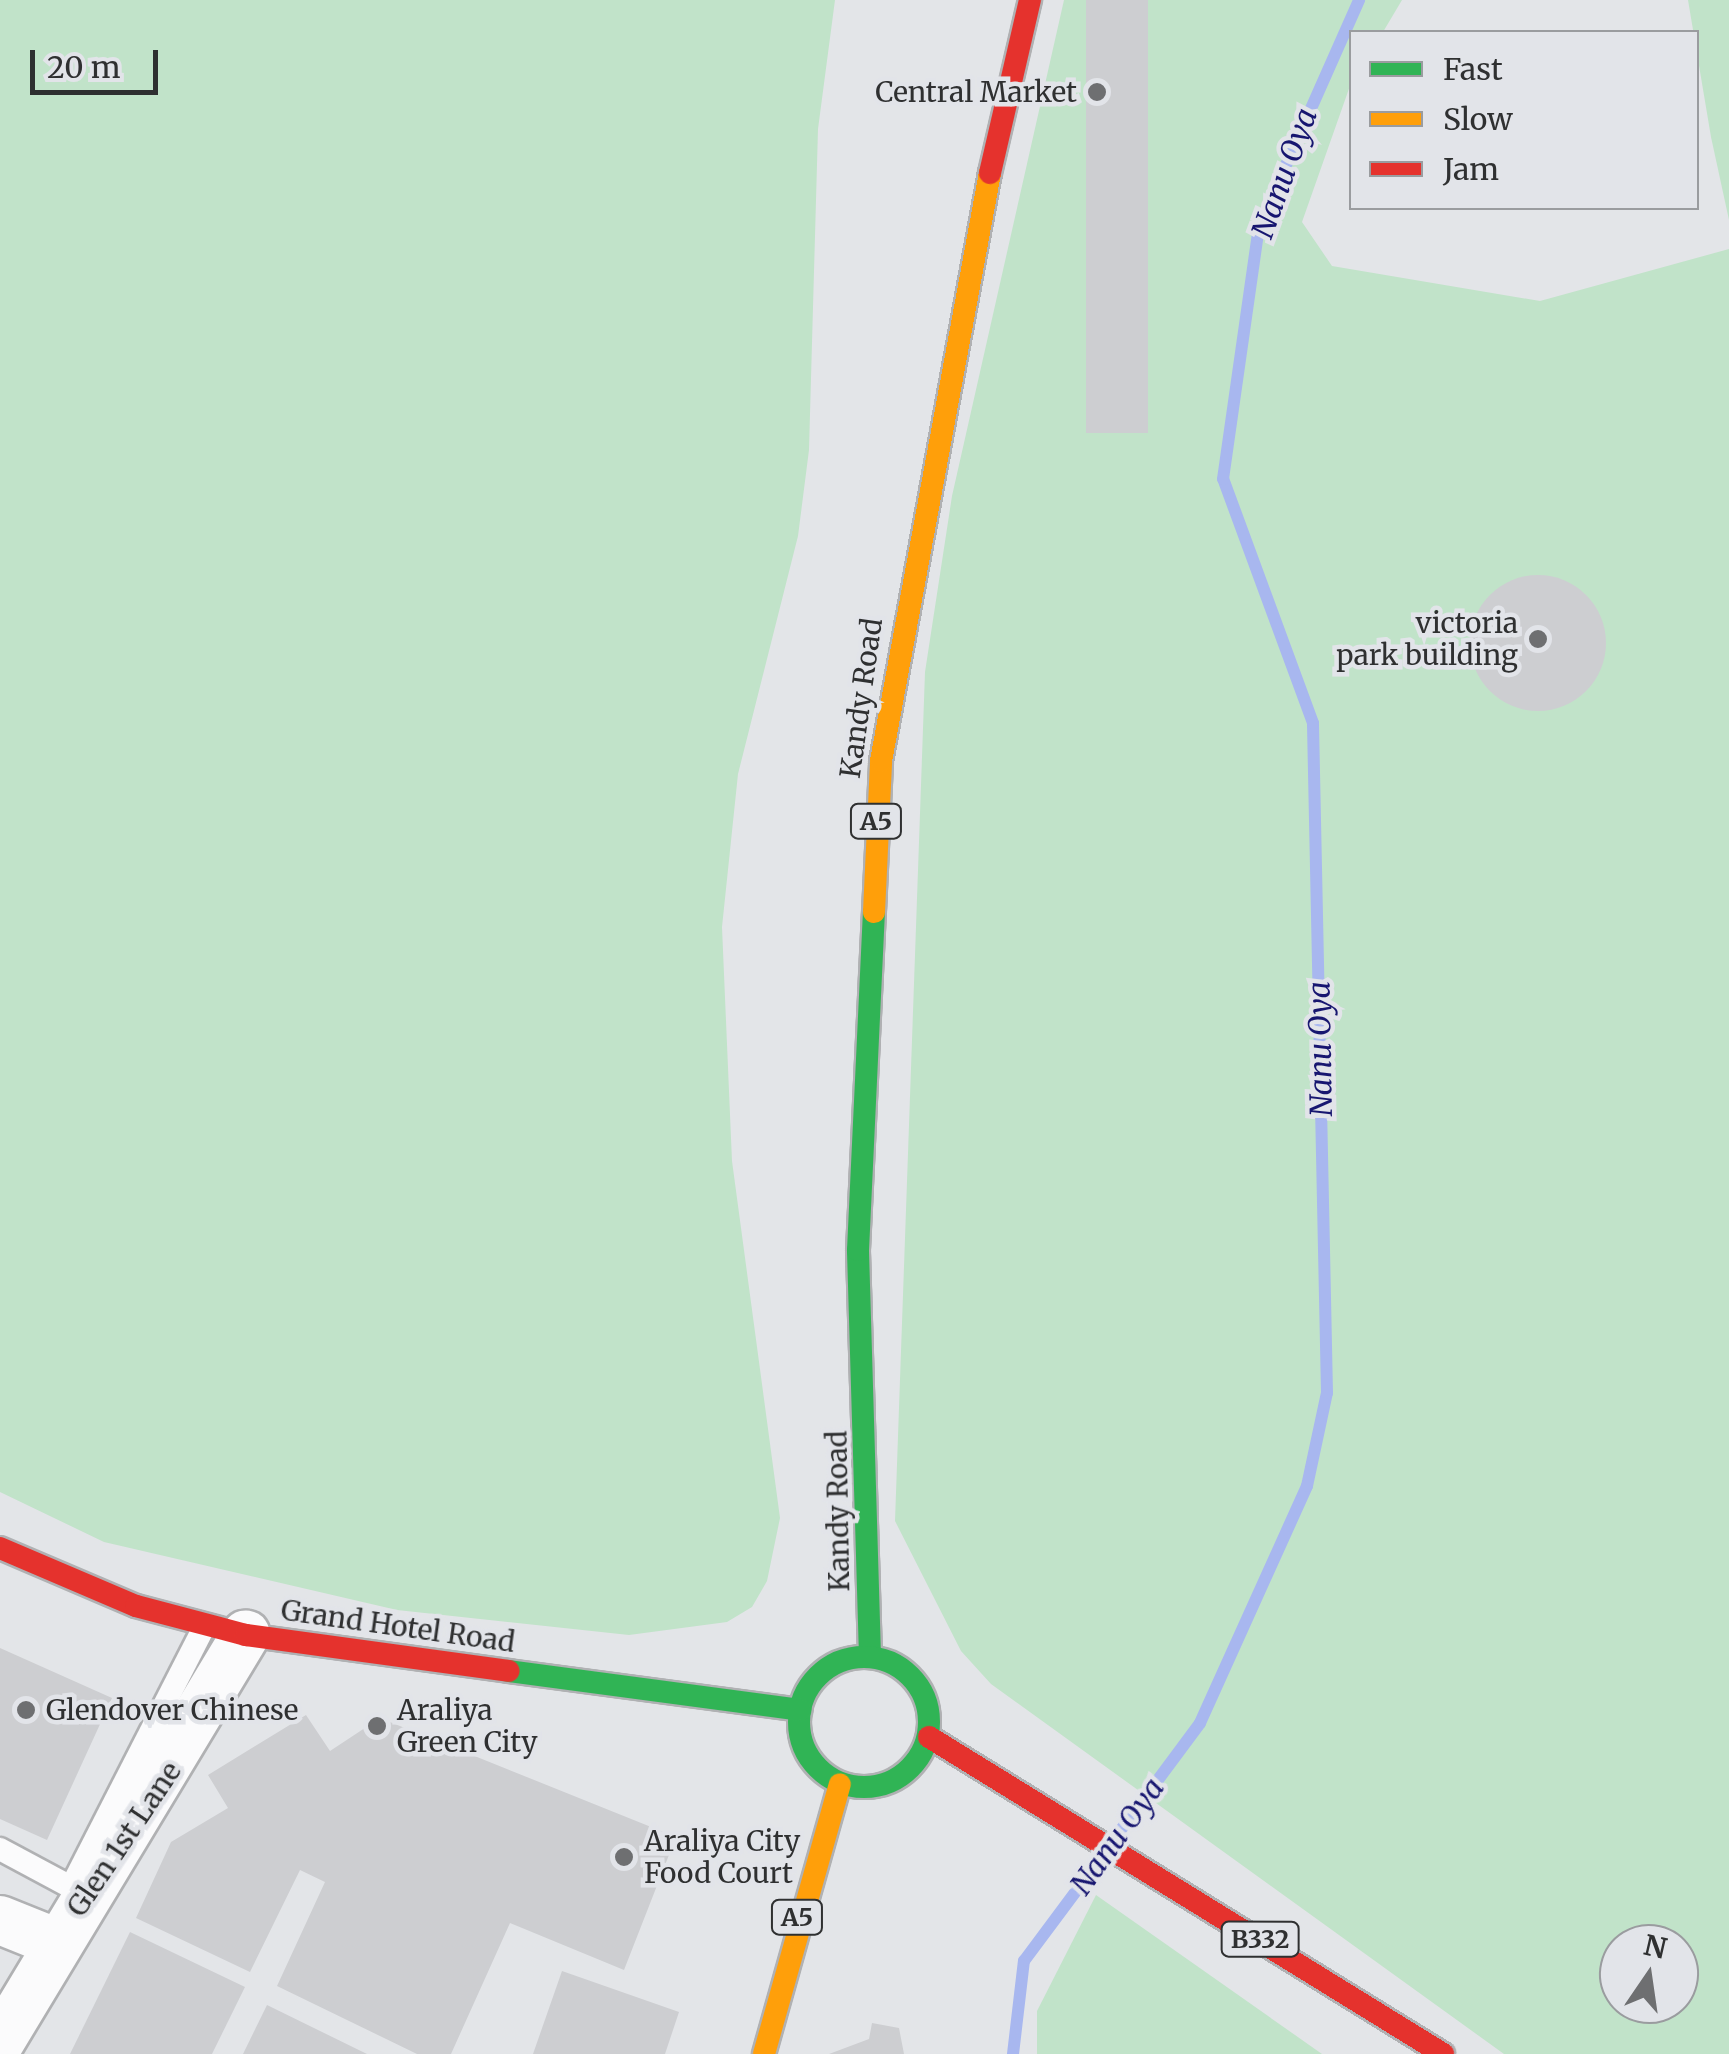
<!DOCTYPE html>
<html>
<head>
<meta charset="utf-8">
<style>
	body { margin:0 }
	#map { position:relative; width:1729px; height:2054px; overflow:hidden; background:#e3e5e8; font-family:Merriweather,serif }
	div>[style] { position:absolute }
	.green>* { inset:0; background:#c1e3c9 }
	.stream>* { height:12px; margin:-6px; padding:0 6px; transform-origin:6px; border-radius:6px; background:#a8b7ef }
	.building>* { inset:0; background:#cdced1; transform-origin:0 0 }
	.round { border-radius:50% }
	.roads { filter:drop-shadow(2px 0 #b0b1b3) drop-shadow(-2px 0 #b0b1b3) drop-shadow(0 2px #b0b1b3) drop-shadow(0 -2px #b0b1b3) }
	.lane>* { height:22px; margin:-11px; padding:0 11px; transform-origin:11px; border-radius:11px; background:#fbfbfc }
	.street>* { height:48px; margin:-24px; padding:0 24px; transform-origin:24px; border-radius:24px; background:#fbfbfc }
	.fast>* { height:22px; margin:-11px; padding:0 11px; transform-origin:11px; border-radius:11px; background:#30b455 }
	.fast>.ring { margin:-11px; padding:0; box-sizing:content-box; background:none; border:22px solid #30b455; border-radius:50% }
	.slow>* { height:22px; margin:-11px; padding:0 11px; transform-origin:11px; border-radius:11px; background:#ff9f0a }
	.jam>* { height:22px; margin:-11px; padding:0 11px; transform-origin:11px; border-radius:11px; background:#e5322d }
	.dots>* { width:28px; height:28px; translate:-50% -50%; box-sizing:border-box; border:5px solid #e2e4e9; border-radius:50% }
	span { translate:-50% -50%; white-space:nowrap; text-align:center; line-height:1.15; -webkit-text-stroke:9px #e2e4e9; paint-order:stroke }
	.shield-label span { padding:2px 8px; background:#e2e4e9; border:2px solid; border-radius:8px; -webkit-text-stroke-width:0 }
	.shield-label { font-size:25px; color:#2f3031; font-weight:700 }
	.poi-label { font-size:28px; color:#2f3031 }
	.right { translate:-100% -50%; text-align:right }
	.left { translate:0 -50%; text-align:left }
	.street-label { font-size:28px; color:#2f3031 }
	.water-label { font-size:30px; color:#171670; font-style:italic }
	.legend { position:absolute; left:1349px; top:30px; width:350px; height:180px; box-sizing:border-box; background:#e2e4e9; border:2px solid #9a9c9f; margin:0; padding:12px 18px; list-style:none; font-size:30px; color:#2f3031 }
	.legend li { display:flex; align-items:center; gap:20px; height:50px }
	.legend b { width:50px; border:2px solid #9a9c9f }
	.north { position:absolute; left:1599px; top:1924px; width:100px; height:100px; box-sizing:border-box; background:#e2e4e9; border:2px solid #9a9c9f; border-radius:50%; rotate:13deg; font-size:28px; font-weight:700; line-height:40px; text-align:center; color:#2f3031 }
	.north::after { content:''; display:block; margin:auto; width:35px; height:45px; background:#6e6f71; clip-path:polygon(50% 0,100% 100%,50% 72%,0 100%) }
	.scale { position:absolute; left:30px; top:50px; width:128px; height:45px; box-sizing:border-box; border:5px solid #2f3031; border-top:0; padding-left:12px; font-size:30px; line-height:35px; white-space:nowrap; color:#2f3031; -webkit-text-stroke:8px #e2e4e9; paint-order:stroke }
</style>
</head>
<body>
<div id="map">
	<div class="green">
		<i style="clip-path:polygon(0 0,835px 0,818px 129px,809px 450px,798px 536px,738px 774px,722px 927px,732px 1161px,780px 1518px,767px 1581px,752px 1607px,727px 1622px,629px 1635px,397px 1610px,104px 1542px,0 1492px)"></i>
		<i style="clip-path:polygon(evenodd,1064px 0,1402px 0,1383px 32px,1352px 32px,1351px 83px,1302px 222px,1332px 266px,1540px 301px,1729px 249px,1729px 2054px,1504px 2054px,991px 1684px,961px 1651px,895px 1521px,925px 672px,952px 496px,1064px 0,1619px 1944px,1679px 1944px,1679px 2004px,1619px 2004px,1619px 1944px)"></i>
		<i style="clip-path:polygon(1688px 0,1729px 0,1729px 220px,1711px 137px)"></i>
		<i style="clip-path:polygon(1096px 1895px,1322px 2054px,1037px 2054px,1037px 2011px)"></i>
	</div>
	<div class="stream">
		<i style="left:1114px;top:1839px;width:144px;rotate:-53.4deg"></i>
		<i style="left:1200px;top:1723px;width:260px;rotate:-65.7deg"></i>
		<i style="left:1307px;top:1486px;width:95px;rotate:-77.9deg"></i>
		<i style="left:1327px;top:1393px;width:670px;rotate:-91.2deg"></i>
		<i style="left:1313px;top:723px;width:260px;rotate:-110.2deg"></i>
		<i style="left:1223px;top:479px;width:256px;rotate:-81.9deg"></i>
		<i style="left:1259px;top:226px;width:247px;rotate:-66.1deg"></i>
		<i style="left:1013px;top:2054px;width:94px;rotate:-83.3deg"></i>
		<i style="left:1024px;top:1961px;width:127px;rotate:-53.3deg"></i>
	</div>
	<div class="building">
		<i style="left:1086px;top:0;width:62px;height:433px"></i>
		<i class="round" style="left:1470px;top:575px;width:136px;height:136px"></i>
		<i style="clip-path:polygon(0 1648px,112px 1698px,47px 1840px,0 1819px)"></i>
		<i style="clip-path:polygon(306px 1715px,330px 1751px,380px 1718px,676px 1837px,624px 1970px,510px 1923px,451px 2054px,417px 2054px,277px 1986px,325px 1882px,300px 1870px,250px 1972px,136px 1918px,171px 1842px,228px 1808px,208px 1775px)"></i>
		<i style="clip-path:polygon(130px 1932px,245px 1987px,212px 2054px,70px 2054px)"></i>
		<i style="clip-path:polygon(562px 1971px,679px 2012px,665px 2054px,533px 2054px)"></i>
		<i style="clip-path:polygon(267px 2005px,367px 2054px,243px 2054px)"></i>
		<i style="clip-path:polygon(872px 2023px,899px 2028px,904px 2054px,829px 2054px,869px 2039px)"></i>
	</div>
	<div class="roads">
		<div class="lane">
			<i style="left:0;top:1849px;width:81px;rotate:28.2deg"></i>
			<i style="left:71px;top:1887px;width:294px;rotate:-62.9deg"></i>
		</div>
		<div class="street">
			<i style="left:0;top:1920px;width:59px;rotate:21.8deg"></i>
			<i style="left:0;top:2042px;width:476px;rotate:-58.9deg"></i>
		</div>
		<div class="fast">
			<i style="left:870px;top:1656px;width:406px;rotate:-91.7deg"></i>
			<i style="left:858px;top:1250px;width:338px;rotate:-87.3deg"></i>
			<i class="ring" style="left:799px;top:1657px;width:108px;height:108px"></i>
			<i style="left:509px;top:1671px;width:294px;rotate:7.6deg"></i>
		</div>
		<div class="slow">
			<i style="left:874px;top:912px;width:151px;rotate:-87.3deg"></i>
			<i style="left:881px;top:761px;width:598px;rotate:-79.5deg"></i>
			<i style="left:764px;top:2054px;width:280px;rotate:-74.3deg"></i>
		</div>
		<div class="jam">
			<i style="left:990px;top:173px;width:178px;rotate:-77deg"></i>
			<i style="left:0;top:1548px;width:148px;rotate:23.1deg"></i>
			<i style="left:136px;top:1606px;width:114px;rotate:14.8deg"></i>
			<i style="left:246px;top:1635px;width:265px;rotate:7.8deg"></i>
			<i style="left:929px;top:1737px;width:604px;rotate:31.66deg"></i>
		</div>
	</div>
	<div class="dots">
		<i style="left:1097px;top:92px;background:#6e6f71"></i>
		<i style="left:1538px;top:639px;background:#6e6f71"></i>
		<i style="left:26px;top:1710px;background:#6e6f71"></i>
		<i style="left:377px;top:1726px;background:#6e6f71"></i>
		<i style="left:624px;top:1857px;background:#6e6f71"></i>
	</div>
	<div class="shield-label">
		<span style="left:876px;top:821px">A5</span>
		<span style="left:797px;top:1917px">A5</span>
		<span style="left:1260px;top:1939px">B332</span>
	</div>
	<div class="poi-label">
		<span class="right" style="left:1077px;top:92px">Central Market</span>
		<span class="right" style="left:1518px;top:639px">victoria<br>park building</span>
		<span class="left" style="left:46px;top:1710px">Glendover Chinese</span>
		<span class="left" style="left:397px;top:1726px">Araliya<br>Green City</span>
		<span class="left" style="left:644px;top:1857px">Araliya City<br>Food Court</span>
	</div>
	<div class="street-label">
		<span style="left:861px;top:698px;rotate:-82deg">Kandy Road</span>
		<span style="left:838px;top:1511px;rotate:-91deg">Kandy Road</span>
		<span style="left:398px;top:1626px;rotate:8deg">Grand Hotel Road</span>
		<span style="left:124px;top:1839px;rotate:-56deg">Glen 1st Lane</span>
	</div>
	<div class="water-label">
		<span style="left:1284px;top:173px;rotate:-70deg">Nanu Oya</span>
		<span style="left:1320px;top:1049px;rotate:-91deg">Nanu Oya</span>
		<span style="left:1117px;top:1836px;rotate:-54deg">Nanu Oya</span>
	</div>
	<ul class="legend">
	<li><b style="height:12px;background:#30b455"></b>Fast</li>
	<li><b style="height:12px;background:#ff9f0a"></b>Slow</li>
	<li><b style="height:12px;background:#e5322d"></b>Jam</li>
	</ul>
	<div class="north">N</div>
	<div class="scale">20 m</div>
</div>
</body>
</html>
